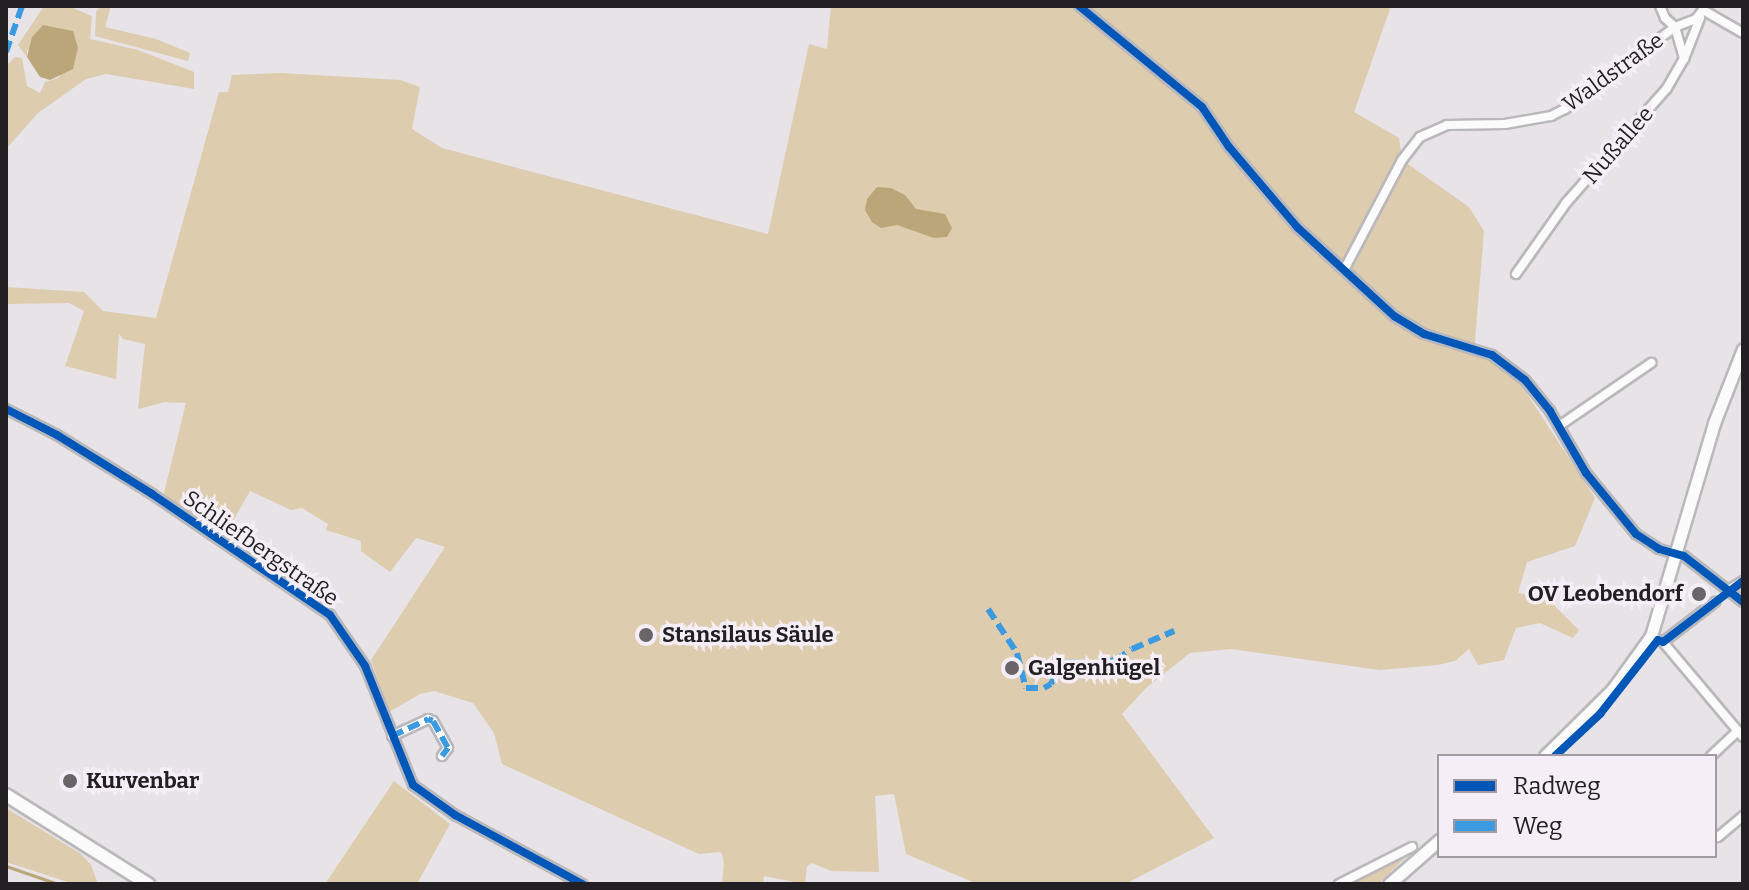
<!DOCTYPE html>
<html>
<head>
<meta charset="utf-8">
<style>
	body { margin:0 }
	#map { position:relative; width:1749px; height:890px; overflow:hidden; background:#e7e3e7; font-family:Bitter,serif }
	div>[style] { position:absolute }
	.green>* { inset:0; background:#ddccae }
	.water>* { inset:0; background:#bba67a }
	.stream>* { height:3px; margin:-1.5px; padding:0 1.5px; transform-origin:1.5px; border-radius:1.5px; background:#bba67a }
	.roads { filter:drop-shadow(2px 0 #bab8ba) drop-shadow(-2px 0 #bab8ba) drop-shadow(0 2px #bab8ba) drop-shadow(0 -2px #bab8ba) }
	.street>* { height:8px; margin:-4px; padding:0 4px; transform-origin:4px; border-radius:4px; background:#fbfbfb }
	.secondary>* { height:11px; margin:-5.5px; padding:0 5.5px; transform-origin:5.5px; border-radius:5.5px; background:#fbfbfb }
	.primary>* { height:12px; margin:-6px; padding:0 6px; transform-origin:6px; border-radius:6px; background:#fbfbfb }
	.quiet>* { height:6px; margin-top:-3px; transform-origin:0; background:repeating-linear-gradient(90deg,#3c9be0 0 12px,transparent 0 18px) }
	.cycleway>* { height:8px; margin:-4px; padding:0 4px; transform-origin:4px; border-radius:4px; background:#0057b8 }
	.dots>* { width:22px; height:22px; translate:-50% -50%; box-sizing:border-box; border:4px solid #f6eef7; border-radius:50% }
	span { translate:-50% -50%; white-space:nowrap; text-align:center; line-height:1.15; -webkit-text-stroke:7px #f6eef7; paint-order:stroke }
	.street-label { font-size:22px; color:#232023 }
	.poi-label { font-size:22px; color:#232023; font-weight:700 }
	.right { translate:-100% -50%; text-align:right }
	.left { translate:0 -50%; text-align:left }
	.frame { position:absolute; inset:0; border:8px solid #232023; pointer-events:none }
	.legend { position:absolute; left:1437px; top:754px; width:280px; height:104px; box-sizing:border-box; background:#f6eef7; border:2px solid #a29ca2; margin:0; padding:10px 14px; list-style:none; font-size:24px; color:#232023 }
	.legend li { display:flex; align-items:center; gap:16px; height:40px }
	.legend b { width:40px; border:2px solid #a29ca2 }
</style>
</head>
<body>
<div id="map">
	<div class="green">
		<i style="clip-path:polygon(44px 6px,68px 6px,92px 16px,90px 39px,138px 50px,194px 72px,194px 89px,106px 74px,86px 79px,38px 113px,6px 149px,8px 64px,15px 57px,22px 58px,27px 86px,40px 93px,45px 82px,58px 78px,76px 55px,27px 50px,27px 57px,18px 45px)"></i>
		<i style="clip-path:polygon(101px 6px,111px 6px,105px 27px,156px 39px,190px 53px,188px 61px,95px 36px,96px 12px)"></i>
		<i style="clip-path:polygon(831px 6px,1391px 6px,1354px 112px,1399px 138px,1402px 160px,1469px 207px,1484px 231px,1474px 353px,1495px 361px,1520px 383px,1595px 498px,1575px 546px,1527px 562px,1518px 593px,1547px 598px,1579px 630px,1573px 638px,1540px 623px,1516px 628px,1504px 660px,1478px 665px,1469px 649px,1455px 661px,1438px 665px,1379px 670px,1231px 649px,1190px 653px,1146px 688px,1122px 714px,1214px 838px,1125px 884px,978px 884px,906px 854px,894px 794px,875px 796px,879px 872px,831px 871px,812px 863px,807px 866px,805px 884px,764px 876px,763px 884px,722px 884px,724px 862px,721px 852px,699px 854px,502px 764px,494px 733px,473px 703px,434px 691px,420px 694px,389px 712px,371px 660px,445px 547px,416px 538px,390px 572px,361px 551px,361px 541px,326px 530px,328px 524px,302px 508px,291px 510px,250px 491px,222px 540px,163px 497px,186px 403px,165px 402px,138px 409px,145px 344px,123px 339px,119px 334px,116px 379px,65px 366px,84px 311px,69px 303px,6px 304px,6px 287px,84px 292px,103px 311px,156px 318px,219px 92px,228px 92px,232px 75px,281px 73px,400px 80px,420px 87px,412px 129px,442px 148px,768px 234px,809px 44px,827px 49px)"></i>
		<i style="clip-path:polygon(394px 781px,450px 824px,417px 884px,325px 884px)"></i>
		<i style="clip-path:polygon(6px 808px,81px 854px,91px 865px,98px 884px,74px 884px,6px 862px)"></i>
		<i style="clip-path:polygon(1411px 852px,1379px 883px,1348px 884px,1349px 883px)"></i>
	</div>
	<div class="water">
		<i style="clip-path:polygon(43px 25px,73px 31px,78px 48px,73px 69px,50px 80px,40px 77px,27px 57px,32px 37px)"></i>
		<i style="clip-path:polygon(877px 187px,891px 188px,905px 195px,916px 209px,945px 214px,952px 228px,947px 237px,934px 238px,897px 225px,881px 228px,872px 222px,865px 210px,867px 199px)"></i>
	</div>
	<div class="stream">
		<i style="left:6px;top:866px;width:55px;rotate:19.1deg"></i>
	</div>
	<div class="roads">
		<div class="street">
			<i style="left:1079px;top:6px;width:159px;rotate:39.4deg"></i>
			<i style="left:1202px;top:107px;width:48px;rotate:56deg"></i>
			<i style="left:1229px;top:147px;width:105px;rotate:49.6deg"></i>
			<i style="left:1297px;top:227px;width:132px;rotate:42.5deg"></i>
			<i style="left:1394px;top:316px;width:35px;rotate:31deg"></i>
			<i style="left:1424px;top:334px;width:71px;rotate:17.2deg"></i>
			<i style="left:1492px;top:355px;width:41px;rotate:37.1deg"></i>
			<i style="left:1525px;top:380px;width:40px;rotate:51deg"></i>
			<i style="left:1550px;top:411px;width:72px;rotate:59.9deg"></i>
			<i style="left:1586px;top:473px;width:79px;rotate:50.7deg"></i>
			<i style="left:1636px;top:534px;width:27px;rotate:33deg"></i>
			<i style="left:1659px;top:549px;width:26px;rotate:16deg"></i>
			<i style="left:1684px;top:556px;width:75px;rotate:37.9deg"></i>
			<i style="left:1660px;top:6px;width:13px;rotate:67deg"></i>
			<i style="left:1665px;top:18px;width:13px;rotate:42deg"></i>
			<i style="left:1675px;top:27px;width:33px;rotate:74deg"></i>
			<i style="left:1344px;top:270px;width:124px;rotate:-62.2deg"></i>
			<i style="left:1402px;top:160px;width:29px;rotate:-52deg"></i>
			<i style="left:1420px;top:137px;width:30px;rotate:-24deg"></i>
			<i style="left:1447px;top:125px;width:58px;rotate:-1deg"></i>
			<i style="left:1505px;top:124px;width:47px;rotate:-9.9deg"></i>
			<i style="left:1551px;top:116px;width:16px;rotate:-27deg"></i>
			<i style="left:1565px;top:109px;width:137px;rotate:-36.7deg"></i>
			<i style="left:1675px;top:27px;width:22px;rotate:-21deg"></i>
			<i style="left:1696px;top:19px;width:11px;rotate:-52deg"></i>
			<i style="left:1703px;top:10px;width:46px;rotate:29.9deg"></i>
			<i style="left:1516px;top:274px;width:87px;rotate:-54.8deg"></i>
			<i style="left:1566px;top:203px;width:153px;rotate:-48.7deg"></i>
			<i style="left:1667px;top:88px;width:34px;rotate:-60deg"></i>
			<i style="left:1684px;top:59px;width:44px;rotate:-68.7deg"></i>
			<i style="left:6px;top:409px;width:57px;rotate:27deg"></i>
			<i style="left:57px;top:435px;width:112px;rotate:31.8deg"></i>
			<i style="left:152px;top:494px;width:215px;rotate:34.2deg"></i>
			<i style="left:330px;top:615px;width:62px;rotate:55.5deg"></i>
			<i style="left:365px;top:666px;width:128px;rotate:68deg"></i>
			<i style="left:413px;top:785px;width:52px;rotate:35.5deg"></i>
			<i style="left:455px;top:815px;width:145px;rotate:28.5deg"></i>
			<i style="left:1559px;top:426px;width:112px;rotate:-34.4deg"></i>
			<i style="left:1730px;top:589px;width:15px;rotate:-32deg"></i>
			<i style="left:1651px;top:636px;width:13px;rotate:27deg"></i>
			<i style="left:1663px;top:642px;width:124px;rotate:49.9deg"></i>
			<i style="left:1663px;top:642px;width:66px;rotate:-37.6deg"></i>
			<i style="left:392px;top:736px;width:40px;rotate:-25deg"></i>
			<i style="left:428px;top:719px;width:5px;rotate:22deg"></i>
			<i style="left:433px;top:721px;width:31px;rotate:61deg"></i>
			<i style="left:448px;top:748px;width:10px;rotate:127deg"></i>
			<i style="left:1711px;top:756px;width:37px;rotate:-43deg"></i>
			<i style="left:1718px;top:837px;width:33px;rotate:-40deg"></i>
			<i style="left:1339px;top:884px;width:82px;rotate:-26.9deg"></i>
		</div>
		<div class="secondary">
			<i style="left:1545px;top:756px;width:94px;rotate:-44.6deg"></i>
			<i style="left:1612px;top:690px;width:67px;rotate:-54.2deg"></i>
			<i style="left:1651px;top:636px;width:222px;rotate:-73.5deg"></i>
			<i style="left:1714px;top:423px;width:79px;rotate:-68.6deg"></i>
			<i style="left:1389px;top:884px;width:67px;rotate:-41.3deg"></i>
		</div>
		<div class="primary">
			<i style="left:6px;top:795px;width:168px;rotate:32.1deg"></i>
		</div>
	</div>
	<div class="quiet">
		<i style="left:6px;top:52px;width:49px;rotate:-70.8deg"></i>
		<i style="left:988px;top:609px;width:53px;rotate:56.6deg"></i>
		<i style="left:1017px;top:653px;width:36px;rotate:76deg"></i>
		<i style="left:1026px;top:688px;width:18px"></i>
		<i style="left:1044px;top:688px;width:8px;rotate:-30deg"></i>
		<i style="left:1051px;top:684px;width:20px;rotate:-63deg"></i>
		<i style="left:1060px;top:666px;width:8px;rotate:-30deg"></i>
		<i style="left:1067px;top:662px;width:26px;rotate:4deg"></i>
		<i style="left:1093px;top:664px;width:23px;rotate:-10deg"></i>
		<i style="left:1116px;top:660px;width:19px;rotate:-35deg"></i>
		<i style="left:1132px;top:649px;width:46px;rotate:-23.2deg"></i>
		<i style="left:392px;top:736px;width:40px;rotate:-25deg"></i>
		<i style="left:428px;top:719px;width:5px;rotate:22deg"></i>
		<i style="left:433px;top:721px;width:31px;rotate:61deg"></i>
		<i style="left:448px;top:748px;width:10px;rotate:127deg"></i>
	</div>
	<div class="cycleway">
		<i style="left:1079px;top:6px;width:159px;rotate:39.4deg"></i>
		<i style="left:1202px;top:107px;width:48px;rotate:56deg"></i>
		<i style="left:1229px;top:147px;width:105px;rotate:49.6deg"></i>
		<i style="left:1297px;top:227px;width:132px;rotate:42.5deg"></i>
		<i style="left:1394px;top:316px;width:35px;rotate:31deg"></i>
		<i style="left:1424px;top:334px;width:71px;rotate:17.2deg"></i>
		<i style="left:1492px;top:355px;width:41px;rotate:37.1deg"></i>
		<i style="left:1525px;top:380px;width:40px;rotate:51deg"></i>
		<i style="left:1550px;top:411px;width:72px;rotate:59.9deg"></i>
		<i style="left:1586px;top:473px;width:79px;rotate:50.7deg"></i>
		<i style="left:1636px;top:534px;width:27px;rotate:33deg"></i>
		<i style="left:1659px;top:549px;width:26px;rotate:16deg"></i>
		<i style="left:1684px;top:556px;width:75px;rotate:37.9deg"></i>
		<i style="left:6px;top:409px;width:57px;rotate:27deg"></i>
		<i style="left:57px;top:435px;width:112px;rotate:31.8deg"></i>
		<i style="left:152px;top:494px;width:215px;rotate:34.2deg"></i>
		<i style="left:330px;top:615px;width:62px;rotate:55.5deg"></i>
		<i style="left:365px;top:666px;width:128px;rotate:68deg"></i>
		<i style="left:413px;top:785px;width:52px;rotate:35.5deg"></i>
		<i style="left:455px;top:815px;width:145px;rotate:28.5deg"></i>
		<i style="left:1555px;top:756px;width:62px;rotate:-43deg"></i>
		<i style="left:1600px;top:714px;width:94px;rotate:-51.9deg"></i>
		<i style="left:1658px;top:640px;width:5px;rotate:22deg"></i>
		<i style="left:1663px;top:642px;width:101px;rotate:-37.3deg"></i>
	</div>
	<div class="dots">
		<i style="left:1699px;top:594px;background:#686468"></i>
		<i style="left:646px;top:635px;background:#686468"></i>
		<i style="left:1012px;top:668px;background:#686468"></i>
		<i style="left:70px;top:781px;background:#686468"></i>
	</div>
	<div class="street-label">
		<span style="left:1613px;top:72px;rotate:-36deg">Waldstraße</span>
		<span style="left:1618px;top:145px;rotate:-49deg">Nußallee</span>
		<span style="left:261px;top:548px;rotate:35deg">Schliefbergstraße</span>
	</div>
	<div class="poi-label">
		<span class="right" style="left:1683px;top:594px">OV Leobendorf</span>
		<span class="left" style="left:662px;top:635px">Stansilaus Säule</span>
		<span class="left" style="left:1028px;top:668px">Galgenhügel</span>
		<span class="left" style="left:86px;top:781px">Kurvenbar</span>
	</div>
	<div class="frame"></div>
	<ul class="legend">
	<li><b style="height:10px;background:#0057b8"></b>Radweg</li>
	<li><b style="height:10px;background:#3c9be0"></b>Weg</li>
	</ul>
</div>
</body>
</html>
